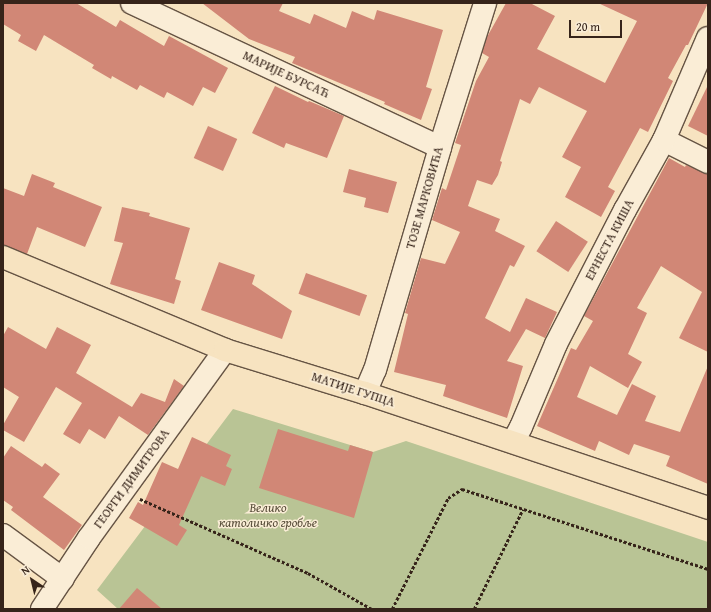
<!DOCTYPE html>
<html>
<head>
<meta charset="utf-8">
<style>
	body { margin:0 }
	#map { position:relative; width:711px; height:612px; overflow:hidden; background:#f7e3c0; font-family:"Gentium Book Plus",serif }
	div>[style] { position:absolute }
	.green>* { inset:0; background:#b9c495 }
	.building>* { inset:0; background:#d18776; transform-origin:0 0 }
	.path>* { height:2.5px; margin-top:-1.25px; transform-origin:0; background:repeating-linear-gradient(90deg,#36241a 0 3px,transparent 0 5px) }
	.roads { filter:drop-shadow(1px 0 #665444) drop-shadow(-1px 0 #665444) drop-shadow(0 1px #665444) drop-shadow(0 -1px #665444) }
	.minor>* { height:22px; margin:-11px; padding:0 11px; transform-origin:11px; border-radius:11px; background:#faedd6 }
	.major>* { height:22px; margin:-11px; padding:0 11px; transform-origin:11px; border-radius:11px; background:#f7e3c0 }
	span { translate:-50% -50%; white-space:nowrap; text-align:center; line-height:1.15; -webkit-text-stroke:3px #faedd6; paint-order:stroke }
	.street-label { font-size:13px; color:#36241a }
	.park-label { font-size:13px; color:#574c39; font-style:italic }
	.frame { position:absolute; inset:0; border:4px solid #36241a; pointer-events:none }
	.north { position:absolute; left:12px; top:560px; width:40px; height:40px; -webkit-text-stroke:3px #faedd6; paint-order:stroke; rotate:325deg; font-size:11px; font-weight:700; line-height:16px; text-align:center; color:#36241a }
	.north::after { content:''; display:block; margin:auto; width:14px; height:18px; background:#36241a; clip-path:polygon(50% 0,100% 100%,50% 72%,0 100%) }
	.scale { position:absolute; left:569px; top:20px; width:53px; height:18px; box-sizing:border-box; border:2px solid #36241a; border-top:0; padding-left:5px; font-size:12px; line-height:14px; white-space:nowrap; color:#36241a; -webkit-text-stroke:3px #faedd6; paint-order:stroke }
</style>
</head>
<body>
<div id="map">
	<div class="green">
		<i style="clip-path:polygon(233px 409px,373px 452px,406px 441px,708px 542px,708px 609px,118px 609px,97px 590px)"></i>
	</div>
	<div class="building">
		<i style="clip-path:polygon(3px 3px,76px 3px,116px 27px,120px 20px,164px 46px,169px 36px,228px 68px,215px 93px,203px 87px,193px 106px,167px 92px,164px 98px,140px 85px,137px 90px,112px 76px,111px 79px,92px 68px,94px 65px,44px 35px,36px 51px,18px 41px,21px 35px,3px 24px)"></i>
		<i style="clip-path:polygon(202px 3px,283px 3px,279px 11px,310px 24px,314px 14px,346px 28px,352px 11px,374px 20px,377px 10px,443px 30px,426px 87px,432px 89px,421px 120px,384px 104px,385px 102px,292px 63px,295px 57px,249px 39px)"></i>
		<i style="clip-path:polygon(506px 3px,530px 3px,555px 16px,537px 49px,605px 83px,637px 21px,598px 3px,708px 3px,688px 45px,686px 45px,668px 78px,673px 81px,648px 132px,640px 128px,608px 187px,615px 191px,601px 217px,565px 197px,581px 167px,562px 157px,587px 111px,539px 87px,530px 104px,520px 99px,500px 161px,502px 162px,498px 175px,492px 185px,477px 180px,468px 206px,500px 219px,495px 231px,525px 246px,514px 267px,510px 265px,485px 318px,510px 332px,526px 298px,557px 312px,545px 338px,526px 329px,507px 361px,523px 366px,507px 418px,443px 396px,446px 385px,394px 372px,408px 314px,405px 313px,421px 258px,445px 264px,460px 232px,432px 220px,442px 188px,446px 190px,461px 145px,455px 143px,476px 81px,489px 57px,482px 53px,487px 37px)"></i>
		<i style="clip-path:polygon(708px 85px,708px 136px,688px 126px)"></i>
		<i style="clip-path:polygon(275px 86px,308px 102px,309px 101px,344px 116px,327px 158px,286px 143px,284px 148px,252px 133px)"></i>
		<i style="left:208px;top:126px;width:32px;height:35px;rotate:24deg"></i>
		<i style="clip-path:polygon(669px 158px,685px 167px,686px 165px,708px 174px,708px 352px,679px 338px,702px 292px,661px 266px,637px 308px,647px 313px,628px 354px,642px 362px,628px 388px,590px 366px,577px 397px,617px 415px,632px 384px,656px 396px,645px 421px,680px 432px,708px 366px,708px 484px,666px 466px,670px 456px,634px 444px,629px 455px,599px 441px,595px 451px,537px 426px,571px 348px,576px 350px,593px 321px,584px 316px)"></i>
		<i style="clip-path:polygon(349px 169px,397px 182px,388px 213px,364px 207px,366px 198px,343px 192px)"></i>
		<i style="clip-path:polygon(32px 174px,55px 183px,53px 187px,102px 207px,85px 247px,37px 227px,27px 254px,3px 245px,3px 188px,24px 196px)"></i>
		<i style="clip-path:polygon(122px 207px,150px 213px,149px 216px,190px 228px,175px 279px,181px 281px,174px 304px,110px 284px,123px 243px,114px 241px)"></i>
		<i style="left:556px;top:221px;width:38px;height:36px;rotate:33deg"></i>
		<i style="clip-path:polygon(219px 262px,255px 275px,252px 284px,292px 311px,282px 339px,201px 310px)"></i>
		<i style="left:306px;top:273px;width:65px;height:22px;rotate:20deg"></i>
		<i style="clip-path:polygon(8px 327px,46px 349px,57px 327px,91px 345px,76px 373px,132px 407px,141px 393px,165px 402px,174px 379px,184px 386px,148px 435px,119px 416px,105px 439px,89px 429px,80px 444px,63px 434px,82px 403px,56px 387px,24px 442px,3px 430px,3px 425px,19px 397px,3px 387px,3px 336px)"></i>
		<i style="clip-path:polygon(278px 429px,348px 451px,350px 445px,373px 452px,354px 518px,259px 488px)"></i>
		<i style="clip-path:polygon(192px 437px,231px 455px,226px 466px,232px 469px,225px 486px,201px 476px,179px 525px,187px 530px,177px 546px,129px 518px,138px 502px,143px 505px,162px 462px,178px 469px)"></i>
		<i style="clip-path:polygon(11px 446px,42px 467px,45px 463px,60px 474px,43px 497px,82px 525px,64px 550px,11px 510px,13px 507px,3px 500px,3px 458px)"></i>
		<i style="clip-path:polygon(137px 588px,162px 609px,119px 609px)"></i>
	</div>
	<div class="path">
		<i style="left:140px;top:499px;width:184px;rotate:23.8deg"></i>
		<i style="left:308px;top:573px;width:73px;rotate:29.4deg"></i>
		<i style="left:392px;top:609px;width:124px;rotate:-63.2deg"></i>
		<i style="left:448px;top:498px;width:17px;rotate:-33deg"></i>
		<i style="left:462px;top:489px;width:259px;rotate:18deg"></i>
		<i style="left:474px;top:609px;width:111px;rotate:-63.9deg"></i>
	</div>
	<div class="roads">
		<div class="minor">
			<i style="left:132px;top:3px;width:340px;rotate:25.1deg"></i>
			<i style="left:664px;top:140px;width:49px;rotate:26.6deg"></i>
			<i style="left:365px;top:393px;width:25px;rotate:-67deg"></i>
			<i style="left:375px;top:370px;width:232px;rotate:-73.7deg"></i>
			<i style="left:440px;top:147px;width:151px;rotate:-72.6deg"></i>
			<i style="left:513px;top:442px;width:17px;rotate:-62deg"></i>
			<i style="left:521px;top:427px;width:90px;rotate:-67.1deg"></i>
			<i style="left:556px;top:344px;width:151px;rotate:-62.8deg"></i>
			<i style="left:625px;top:210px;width:80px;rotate:-60.9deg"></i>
			<i style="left:664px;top:140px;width:111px;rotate:-66.7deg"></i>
			<i style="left:3px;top:535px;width:74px;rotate:36.3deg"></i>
			<i style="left:42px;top:609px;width:85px;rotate:-56.5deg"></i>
			<i style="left:89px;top:538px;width:232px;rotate:-54.1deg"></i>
		</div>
		<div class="major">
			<i style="left:3px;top:257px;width:241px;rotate:22.7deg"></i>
			<i style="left:225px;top:350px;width:146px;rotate:17.1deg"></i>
			<i style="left:365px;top:393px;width:362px;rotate:18.5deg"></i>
		</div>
	</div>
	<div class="street-label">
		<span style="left:286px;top:75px;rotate:25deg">МАРИЈЕ БУРСАЋ</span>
		<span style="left:425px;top:198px;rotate:-74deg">ТОЗЕ МАРКОВИЋА</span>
		<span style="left:610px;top:240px;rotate:-62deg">ЕРНЕСТА КИША</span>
		<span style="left:353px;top:390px;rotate:18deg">МАТИЈЕ ГУПЦА</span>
		<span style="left:132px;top:479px;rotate:-54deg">ГЕОРГИ ДИМИТРОВА</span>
	</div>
	<div class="park-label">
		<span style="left:268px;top:516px">Велико<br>католичко гробље</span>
	</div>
	<div class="frame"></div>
	<div class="north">N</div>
	<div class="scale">20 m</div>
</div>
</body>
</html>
